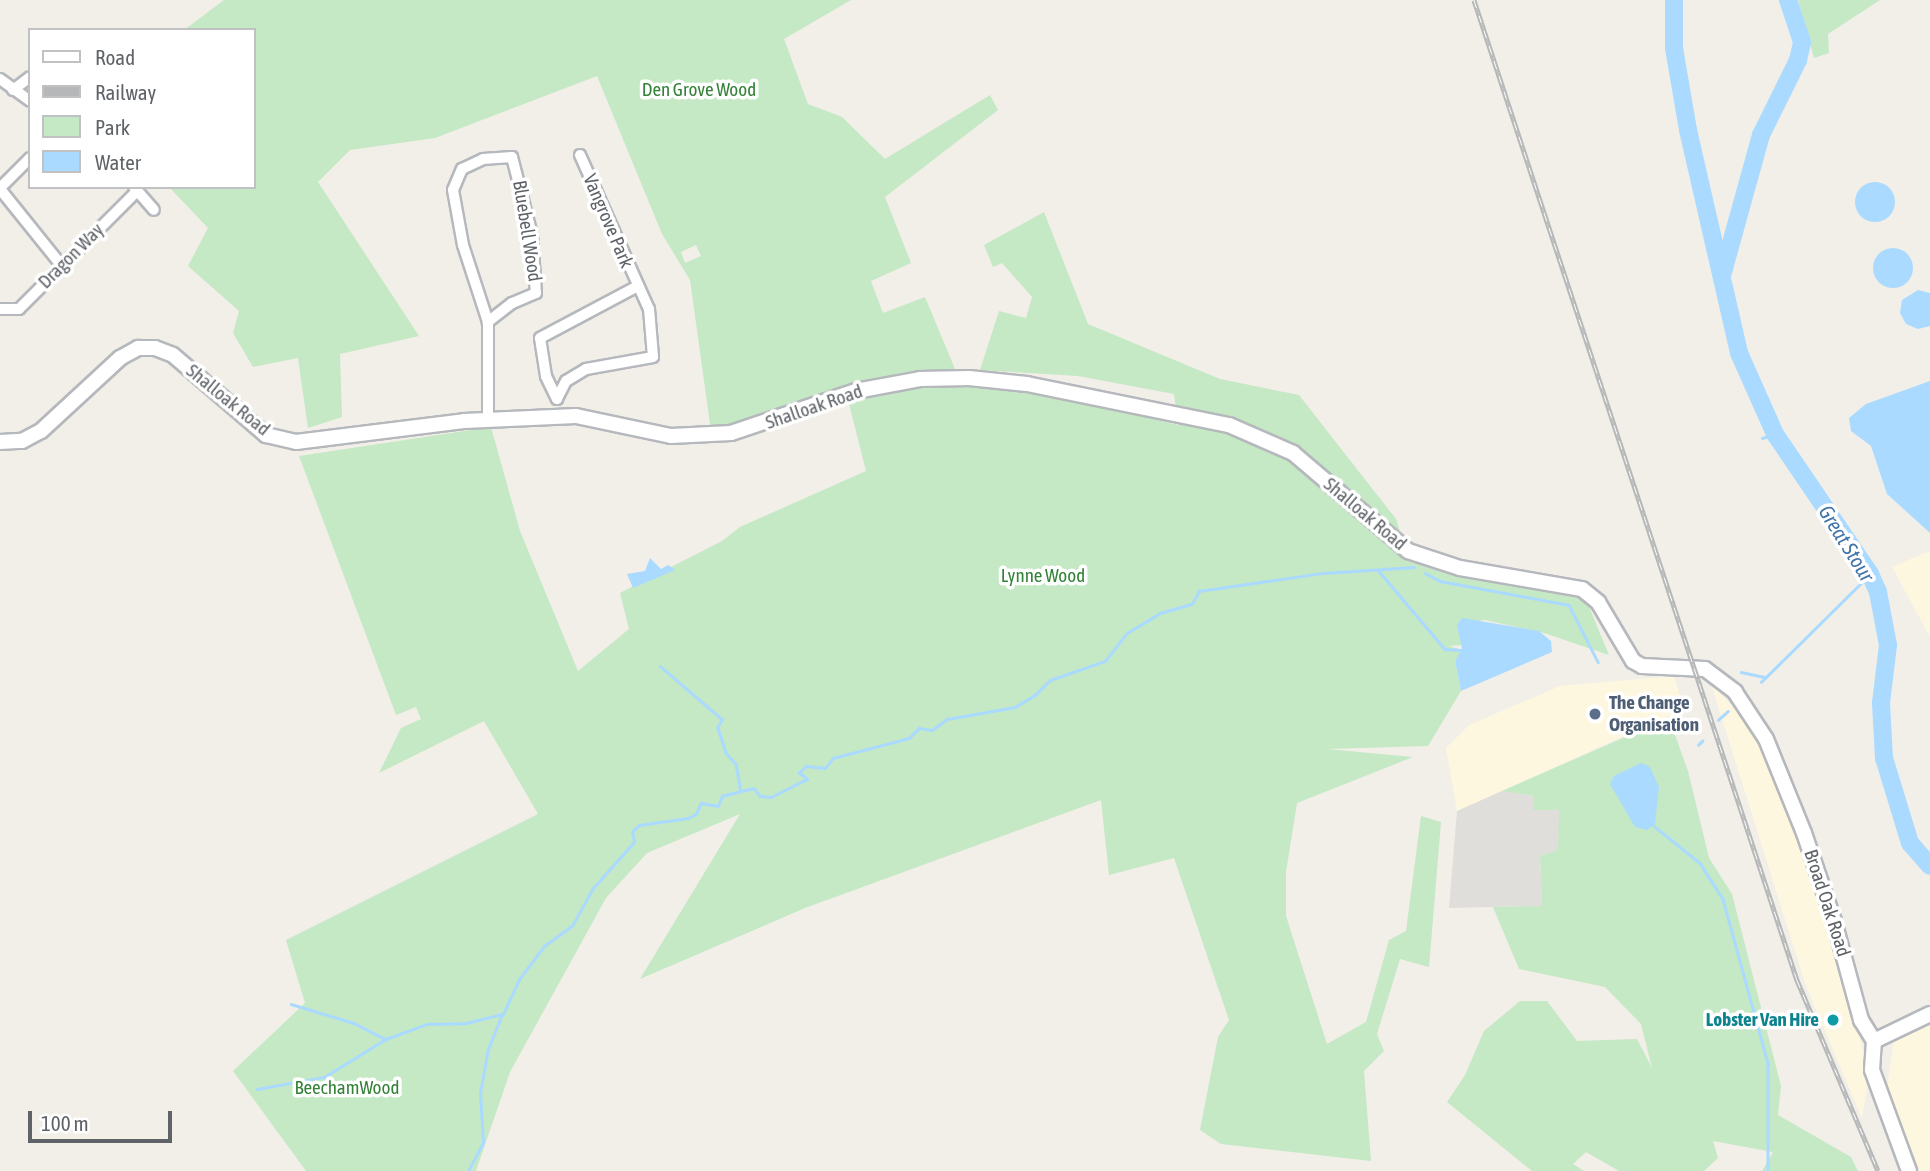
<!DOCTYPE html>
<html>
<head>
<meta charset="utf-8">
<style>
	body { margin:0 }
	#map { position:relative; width:1930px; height:1171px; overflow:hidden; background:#f1efe8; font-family:"Asap Condensed",sans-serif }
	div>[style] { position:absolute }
	.commercial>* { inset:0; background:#fef7e0 }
	.industrial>* { inset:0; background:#e0deda }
	.green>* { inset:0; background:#c5e8c5 }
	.water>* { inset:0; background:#aadaff }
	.round { border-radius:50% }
	.stream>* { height:2.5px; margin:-1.25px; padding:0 1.25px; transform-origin:1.25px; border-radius:1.25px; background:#aadaff }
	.river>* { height:18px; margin:-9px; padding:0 9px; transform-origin:9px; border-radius:9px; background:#aadaff }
	.roads { filter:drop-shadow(2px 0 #b5b8bc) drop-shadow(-2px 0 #b5b8bc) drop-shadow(0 2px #b5b8bc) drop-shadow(0 -2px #b5b8bc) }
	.street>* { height:10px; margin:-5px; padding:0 5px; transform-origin:5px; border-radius:5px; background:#fff }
	.secondary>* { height:14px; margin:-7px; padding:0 7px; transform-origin:7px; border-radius:7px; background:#fff }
	.rail>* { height:5px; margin-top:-2.5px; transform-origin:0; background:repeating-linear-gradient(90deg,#fff 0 8px,#b6b7b8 0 16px); box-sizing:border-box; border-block:2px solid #b6b7b8 }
	.dots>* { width:19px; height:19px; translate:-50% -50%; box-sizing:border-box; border:4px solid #fff; border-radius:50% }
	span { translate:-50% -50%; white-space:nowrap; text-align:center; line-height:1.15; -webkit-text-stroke:7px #fff; paint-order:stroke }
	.park-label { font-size:19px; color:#348238 }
	.street-label { font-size:19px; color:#5f6368 }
	.service-label { font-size:19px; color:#4e5e75; font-weight:700 }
	.left { translate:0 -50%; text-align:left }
	.culture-label { font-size:19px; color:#0d838f; font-weight:700 }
	.right { translate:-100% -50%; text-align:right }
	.water-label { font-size:21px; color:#4174aa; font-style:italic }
	.legend { position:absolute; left:28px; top:28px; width:228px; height:161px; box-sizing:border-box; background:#fff; border:2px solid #bfc1c3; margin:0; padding:9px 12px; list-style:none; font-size:21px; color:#5f6368 }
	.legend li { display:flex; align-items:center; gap:14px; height:35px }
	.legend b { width:35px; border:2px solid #bfc1c3 }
	.scale { position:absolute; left:28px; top:1111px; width:144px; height:32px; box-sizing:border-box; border:4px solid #5f6368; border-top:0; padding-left:9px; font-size:21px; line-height:24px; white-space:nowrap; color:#5f6368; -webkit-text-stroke:5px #fff; paint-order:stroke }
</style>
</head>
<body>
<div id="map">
	<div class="commercial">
		<i style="clip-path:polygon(1930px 551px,1930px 637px,1892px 567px)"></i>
		<i style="clip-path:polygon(1674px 676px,1684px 709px,1457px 811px,1446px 748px,1469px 725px,1560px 686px)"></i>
		<i style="clip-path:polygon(1711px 684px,1747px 721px,1772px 765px,1824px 900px,1857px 1019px,1868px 1082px,1862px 1118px,1806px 986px)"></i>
		<i style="clip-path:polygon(1930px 1022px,1930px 1171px,1920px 1171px,1887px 1088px,1894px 1039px)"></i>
	</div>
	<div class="industrial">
		<i style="clip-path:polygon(1502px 791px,1534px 796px,1534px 810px,1560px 810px,1558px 850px,1540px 856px,1542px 906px,1449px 908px,1457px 811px)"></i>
	</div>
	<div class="green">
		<i style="clip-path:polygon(evenodd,224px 0,851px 0,784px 39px,808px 104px,842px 117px,885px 159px,990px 95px,998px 110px,885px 197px,911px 263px,871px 281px,883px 313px,925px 297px,955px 369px,849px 387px,754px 422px,711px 431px,690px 280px,662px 234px,597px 76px,435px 138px,350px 150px,318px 182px,419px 336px,340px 354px,342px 417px,308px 428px,298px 358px,253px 367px,233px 333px,239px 311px,188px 266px,208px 228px,169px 187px,254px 187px,254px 30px,184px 30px,224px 0,696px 245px,701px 256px,685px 263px,681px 252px,696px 245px)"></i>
		<i style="clip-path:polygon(1798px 0,1880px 0,1828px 34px,1829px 53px,1814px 58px)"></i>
		<i style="clip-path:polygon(1044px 212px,1088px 324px,1220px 379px,1299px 395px,1396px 519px,1410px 562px,1585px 597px,1609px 655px,1544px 633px,1485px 620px,1471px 622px,1462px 645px,1449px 646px,1462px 650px,1455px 661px,1461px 691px,1428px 746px,1327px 749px,1413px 757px,1297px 803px,1286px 872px,1286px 916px,1327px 1044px,1366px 1022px,1389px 940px,1406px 931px,1421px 816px,1441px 822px,1429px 967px,1400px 959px,1377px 1034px,1384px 1051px,1364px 1071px,1371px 1161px,1221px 1144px,1200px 1130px,1218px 1037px,1229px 1020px,1174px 858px,1109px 875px,1101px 800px,805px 908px,640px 979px,740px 814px,647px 853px,606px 898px,510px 1072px,476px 1171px,306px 1171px,233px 1071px,305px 1003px,286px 940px,538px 814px,484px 721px,379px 773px,401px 728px,421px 719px,416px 707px,396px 715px,299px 456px,491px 427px,520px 531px,578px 671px,629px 629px,620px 593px,722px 541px,740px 527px,866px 471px,848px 400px,941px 384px,1019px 387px,1178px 425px,1174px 394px,1078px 376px,980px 370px,999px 311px,1026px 318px,1032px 297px,1002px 263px,993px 267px,984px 245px)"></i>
		<i style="clip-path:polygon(1664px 720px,1670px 721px,1688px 771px,1709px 858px,1732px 894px,1781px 1086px,1778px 1115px,1851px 1157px,1858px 1171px,1762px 1171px,1773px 1152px,1713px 1141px,1718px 1158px,1704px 1171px,1619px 1171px,1586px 1152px,1573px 1164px,1584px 1171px,1532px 1171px,1447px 1102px,1465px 1075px,1484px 1031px,1520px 1001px,1547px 1001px,1577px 1041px,1637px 1039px,1652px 1068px,1641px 1024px,1605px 987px,1519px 969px,1493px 907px,1542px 906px,1540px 856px,1558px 850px,1559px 810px,1533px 810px,1534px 796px,1502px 791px)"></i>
	</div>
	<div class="water">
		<i class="round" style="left:1855px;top:182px;width:40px;height:40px"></i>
		<i class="round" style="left:1873px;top:248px;width:40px;height:40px"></i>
		<i style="clip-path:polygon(1918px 290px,1930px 293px,1930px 326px,1918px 329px,1906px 324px,1900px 313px,1902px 300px)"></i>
		<i style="clip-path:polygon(1930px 381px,1930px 533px,1887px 494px,1871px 446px,1851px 431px,1849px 418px,1866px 404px)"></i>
		<i style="clip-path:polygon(650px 558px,661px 569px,668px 565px,675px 570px,633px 588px,627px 574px,645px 571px)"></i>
		<i style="clip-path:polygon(1462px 618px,1539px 631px,1551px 641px,1552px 652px,1461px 691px,1455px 661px,1462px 649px,1457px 625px)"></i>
		<i style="clip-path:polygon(1641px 763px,1650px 767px,1659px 787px,1655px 824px,1647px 830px,1635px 827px,1610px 784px,1614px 776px)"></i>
	</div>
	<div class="stream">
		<i style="left:1762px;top:438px;width:14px;rotate:-17deg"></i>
		<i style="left:1379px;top:571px;width:102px;rotate:49.8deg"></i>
		<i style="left:1445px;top:649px;width:17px;rotate:3deg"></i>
		<i style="left:1425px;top:573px;width:17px;rotate:28deg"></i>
		<i style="left:1440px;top:581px;width:131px;rotate:10.5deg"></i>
		<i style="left:1569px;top:605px;width:64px;rotate:63deg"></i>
		<i style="left:660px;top:666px;width:82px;rotate:40.5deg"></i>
		<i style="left:722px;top:719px;width:10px;rotate:114deg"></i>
		<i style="left:718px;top:728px;width:26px;rotate:72deg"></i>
		<i style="left:726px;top:753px;width:15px;rotate:48deg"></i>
		<i style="left:736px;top:764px;width:27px;rotate:80deg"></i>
		<i style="left:741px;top:791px;width:13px;rotate:-13deg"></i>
		<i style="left:754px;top:788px;width:10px;rotate:53deg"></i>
		<i style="left:760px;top:796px;width:11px;rotate:5deg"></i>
		<i style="left:771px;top:797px;width:40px;rotate:-26.6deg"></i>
		<i style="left:807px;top:779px;width:10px;rotate:-143deg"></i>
		<i style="left:799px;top:773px;width:10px;rotate:-45deg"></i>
		<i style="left:806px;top:766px;width:19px;rotate:6deg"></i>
		<i style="left:825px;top:768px;width:13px;rotate:-51deg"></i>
		<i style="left:833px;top:758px;width:79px;rotate:-14.7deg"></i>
		<i style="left:909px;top:738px;width:14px;rotate:-45deg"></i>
		<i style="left:919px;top:728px;width:13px;rotate:9deg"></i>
		<i style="left:932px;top:730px;width:19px;rotate:-36deg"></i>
		<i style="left:947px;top:719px;width:69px;rotate:-10deg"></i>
		<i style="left:1015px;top:707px;width:23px;rotate:-31deg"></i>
		<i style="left:1035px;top:695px;width:21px;rotate:-45deg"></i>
		<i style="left:1050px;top:680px;width:58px;rotate:-19.1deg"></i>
		<i style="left:1105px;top:661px;width:36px;rotate:-52deg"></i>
		<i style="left:1127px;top:633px;width:39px;rotate:-31deg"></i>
		<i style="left:1160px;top:613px;width:33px;rotate:-16deg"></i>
		<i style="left:1192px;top:604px;width:15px;rotate:-62deg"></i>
		<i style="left:1199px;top:591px;width:125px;rotate:-8.3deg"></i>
		<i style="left:1323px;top:573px;width:91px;rotate:-3.8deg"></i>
		<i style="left:1741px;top:672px;width:25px;rotate:12deg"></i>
		<i style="left:1761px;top:682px;width:153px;rotate:-44.7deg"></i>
		<i style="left:1718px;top:720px;width:13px;rotate:-42deg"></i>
		<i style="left:1698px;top:745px;width:6px;rotate:-45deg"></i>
		<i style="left:1654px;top:826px;width:59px;rotate:38.8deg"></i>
		<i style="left:1700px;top:863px;width:43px;rotate:57.4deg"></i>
		<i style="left:1723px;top:899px;width:171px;rotate:74.7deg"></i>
		<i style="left:1768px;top:1064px;width:107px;rotate:90deg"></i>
		<i style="left:291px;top:1004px;width:66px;rotate:16.8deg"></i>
		<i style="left:354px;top:1023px;width:36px;rotate:27deg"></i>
		<i style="left:386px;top:1039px;width:44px;rotate:-20.1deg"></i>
		<i style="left:427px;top:1024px;width:39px;rotate:-1deg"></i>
		<i style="left:466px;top:1023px;width:38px;rotate:-14deg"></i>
		<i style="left:503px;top:1014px;width:40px;rotate:-65deg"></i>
		<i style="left:520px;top:978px;width:40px;rotate:-53deg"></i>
		<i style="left:544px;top:946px;width:34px;rotate:-36deg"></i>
		<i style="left:572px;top:926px;width:43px;rotate:-61.1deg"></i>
		<i style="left:593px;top:888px;width:62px;rotate:-48.3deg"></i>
		<i style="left:634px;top:842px;width:10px;rotate:-101deg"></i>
		<i style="left:632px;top:832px;width:10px;rotate:-45deg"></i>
		<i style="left:639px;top:825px;width:49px;rotate:-8.1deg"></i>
		<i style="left:688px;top:818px;width:9px;rotate:-27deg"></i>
		<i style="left:696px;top:814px;width:12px;rotate:-66deg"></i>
		<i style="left:701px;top:803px;width:17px;rotate:10deg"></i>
		<i style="left:718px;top:806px;width:11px;rotate:-68deg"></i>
		<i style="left:722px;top:796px;width:20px;rotate:-15deg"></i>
		<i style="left:257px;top:1089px;width:68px;rotate:-10.2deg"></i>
		<i style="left:324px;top:1077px;width:73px;rotate:-31.5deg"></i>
		<i style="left:468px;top:1171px;width:32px;rotate:-62deg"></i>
		<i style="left:483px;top:1143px;width:50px;rotate:-93.4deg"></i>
		<i style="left:480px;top:1093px;width:45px;rotate:-79.7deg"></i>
		<i style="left:488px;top:1049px;width:37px;rotate:-68deg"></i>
	</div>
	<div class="river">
		<i style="left:1674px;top:0;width:48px;rotate:90deg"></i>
		<i style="left:1674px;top:48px;width:83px;rotate:80.3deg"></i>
		<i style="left:1688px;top:130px;width:229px;rotate:77.1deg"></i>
		<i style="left:1739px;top:353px;width:89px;rotate:66deg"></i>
		<i style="left:1775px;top:434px;width:169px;rotate:55.8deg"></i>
		<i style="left:1870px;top:574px;width:20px;rotate:66deg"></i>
		<i style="left:1878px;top:592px;width:54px;rotate:79.3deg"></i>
		<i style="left:1888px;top:645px;width:58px;rotate:96.9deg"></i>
		<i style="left:1881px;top:703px;width:55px;rotate:86.9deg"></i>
		<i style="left:1884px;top:758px;width:89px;rotate:73deg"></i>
		<i style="left:1910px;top:843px;width:30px;rotate:49deg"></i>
		<i style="left:1723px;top:272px;width:142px;rotate:-74.5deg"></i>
		<i style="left:1761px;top:135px;width:84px;rotate:-63.7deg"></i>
		<i style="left:1798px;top:60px;width:18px;rotate:-77deg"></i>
		<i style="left:1802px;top:42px;width:44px;rotate:-108.4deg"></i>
	</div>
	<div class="roads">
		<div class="street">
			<i style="left:0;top:79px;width:37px;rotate:36deg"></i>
			<i style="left:13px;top:90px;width:21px;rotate:-37deg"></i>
			<i style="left:580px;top:155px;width:169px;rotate:65.9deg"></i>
			<i style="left:649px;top:309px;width:48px;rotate:85.2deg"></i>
			<i style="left:653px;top:357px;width:68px;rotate:169.8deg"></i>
			<i style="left:586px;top:369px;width:23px;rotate:149deg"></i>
			<i style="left:566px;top:381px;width:20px;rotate:117deg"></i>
			<i style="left:557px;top:399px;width:25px;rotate:-116deg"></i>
			<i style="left:546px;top:376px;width:38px;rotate:-99deg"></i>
			<i style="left:540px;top:338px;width:109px;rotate:-28deg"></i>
			<i style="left:512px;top:157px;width:81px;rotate:75.6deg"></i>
			<i style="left:532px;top:235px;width:58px;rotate:86.1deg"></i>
			<i style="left:536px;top:293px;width:26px;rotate:157deg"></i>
			<i style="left:512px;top:303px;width:31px;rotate:142deg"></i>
			<i style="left:488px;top:322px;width:81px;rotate:-108deg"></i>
			<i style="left:463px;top:245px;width:56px;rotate:-100.3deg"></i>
			<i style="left:453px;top:190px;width:23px;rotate:-67deg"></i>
			<i style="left:462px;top:169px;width:23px;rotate:-25deg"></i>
			<i style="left:483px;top:159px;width:29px;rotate:-4deg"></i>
			<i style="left:134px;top:187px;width:30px;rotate:49deg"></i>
			<i style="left:0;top:188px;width:42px;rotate:-45deg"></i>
			<i style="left:0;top:189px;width:99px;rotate:51.2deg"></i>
			<i style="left:0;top:309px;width:19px"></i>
			<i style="left:19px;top:309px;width:167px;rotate:-45deg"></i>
			<i style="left:488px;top:322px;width:99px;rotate:90deg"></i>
		</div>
		<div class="secondary">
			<i style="left:0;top:442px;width:22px;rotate:-3deg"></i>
			<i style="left:22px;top:441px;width:21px;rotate:-28deg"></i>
			<i style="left:41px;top:431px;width:108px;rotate:-42.7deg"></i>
			<i style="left:120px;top:358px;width:21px;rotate:-29deg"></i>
			<i style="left:138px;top:348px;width:17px"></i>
			<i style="left:155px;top:348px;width:19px;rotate:21deg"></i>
			<i style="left:173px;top:355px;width:123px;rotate:40.7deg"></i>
			<i style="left:266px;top:435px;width:31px;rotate:13deg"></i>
			<i style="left:296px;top:442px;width:169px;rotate:-7.1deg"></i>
			<i style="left:464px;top:421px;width:112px;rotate:-2.6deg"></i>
			<i style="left:576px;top:416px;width:97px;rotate:11.9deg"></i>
			<i style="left:671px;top:436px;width:60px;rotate:-2.9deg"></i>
			<i style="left:731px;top:433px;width:132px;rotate:-18.6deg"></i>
			<i style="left:856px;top:391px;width:65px;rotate:-10.6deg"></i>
			<i style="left:920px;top:379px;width:49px;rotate:-1.2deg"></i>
			<i style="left:969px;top:378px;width:58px;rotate:5.9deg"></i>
			<i style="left:1027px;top:384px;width:206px;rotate:11.5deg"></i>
			<i style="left:1229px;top:425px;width:70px;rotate:23.6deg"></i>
			<i style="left:1293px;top:453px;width:151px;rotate:40.4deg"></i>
			<i style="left:1408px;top:551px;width:55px;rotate:18.1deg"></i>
			<i style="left:1460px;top:568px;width:124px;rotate:9.8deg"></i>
			<i style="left:1582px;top:589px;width:21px;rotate:39deg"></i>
			<i style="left:1598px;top:602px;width:69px;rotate:59.3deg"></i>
			<i style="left:1633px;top:661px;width:10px;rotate:29deg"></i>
			<i style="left:1642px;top:666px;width:63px;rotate:2.7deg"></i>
			<i style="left:1705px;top:669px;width:38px;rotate:37deg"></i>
			<i style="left:1735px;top:692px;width:56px;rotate:56.6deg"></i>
			<i style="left:1766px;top:739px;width:101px;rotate:68deg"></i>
			<i style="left:1804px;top:833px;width:93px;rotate:71.2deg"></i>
			<i style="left:1834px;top:921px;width:103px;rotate:74.7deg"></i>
			<i style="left:1861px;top:1020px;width:25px;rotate:58deg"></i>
			<i style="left:1874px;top:1041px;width:29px;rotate:94deg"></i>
			<i style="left:1872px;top:1070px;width:108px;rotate:69.9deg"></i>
			<i style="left:1874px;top:1041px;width:62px;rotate:-25.7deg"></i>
		</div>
	</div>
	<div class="rail">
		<i style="left:1474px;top:0;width:1032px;rotate:71.76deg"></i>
		<i style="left:1797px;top:980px;width:207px;rotate:67deg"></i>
	</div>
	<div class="dots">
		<i style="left:1595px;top:714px;background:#5c6f8a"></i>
		<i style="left:1833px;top:1020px;background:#0f9aa8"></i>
	</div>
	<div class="park-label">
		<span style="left:699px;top:90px">Den Grove Wood</span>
		<span style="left:1043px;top:576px">Lynne Wood</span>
		<span style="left:347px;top:1088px">BeechamWood</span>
	</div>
	<div class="street-label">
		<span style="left:608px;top:221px;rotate:67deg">Vangrove Park</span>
		<span style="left:527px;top:231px;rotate:81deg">Bluebell Wood</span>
		<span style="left:71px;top:256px;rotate:-45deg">Dragon Way</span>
		<span style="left:228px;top:400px;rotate:39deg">Shalloak Road</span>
		<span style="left:814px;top:407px;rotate:-19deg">Shalloak Road</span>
		<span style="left:1365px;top:514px;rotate:40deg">Shalloak Road</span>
		<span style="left:1827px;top:903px;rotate:72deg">Broad Oak Road</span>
	</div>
	<div class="service-label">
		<span class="left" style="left:1609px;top:714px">The Change<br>Organisation</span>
	</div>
	<div class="culture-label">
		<span class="right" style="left:1819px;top:1020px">Lobster Van Hire</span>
	</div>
	<div class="water-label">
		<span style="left:1847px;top:543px;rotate:58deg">Great Stour</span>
	</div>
	<ul class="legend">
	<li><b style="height:9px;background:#fff"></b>Road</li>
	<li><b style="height:9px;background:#b6b7b8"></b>Railway</li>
	<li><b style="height:19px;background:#c5e8c5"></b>Park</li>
	<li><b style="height:19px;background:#aadaff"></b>Water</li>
	</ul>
	<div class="scale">100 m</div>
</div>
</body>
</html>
